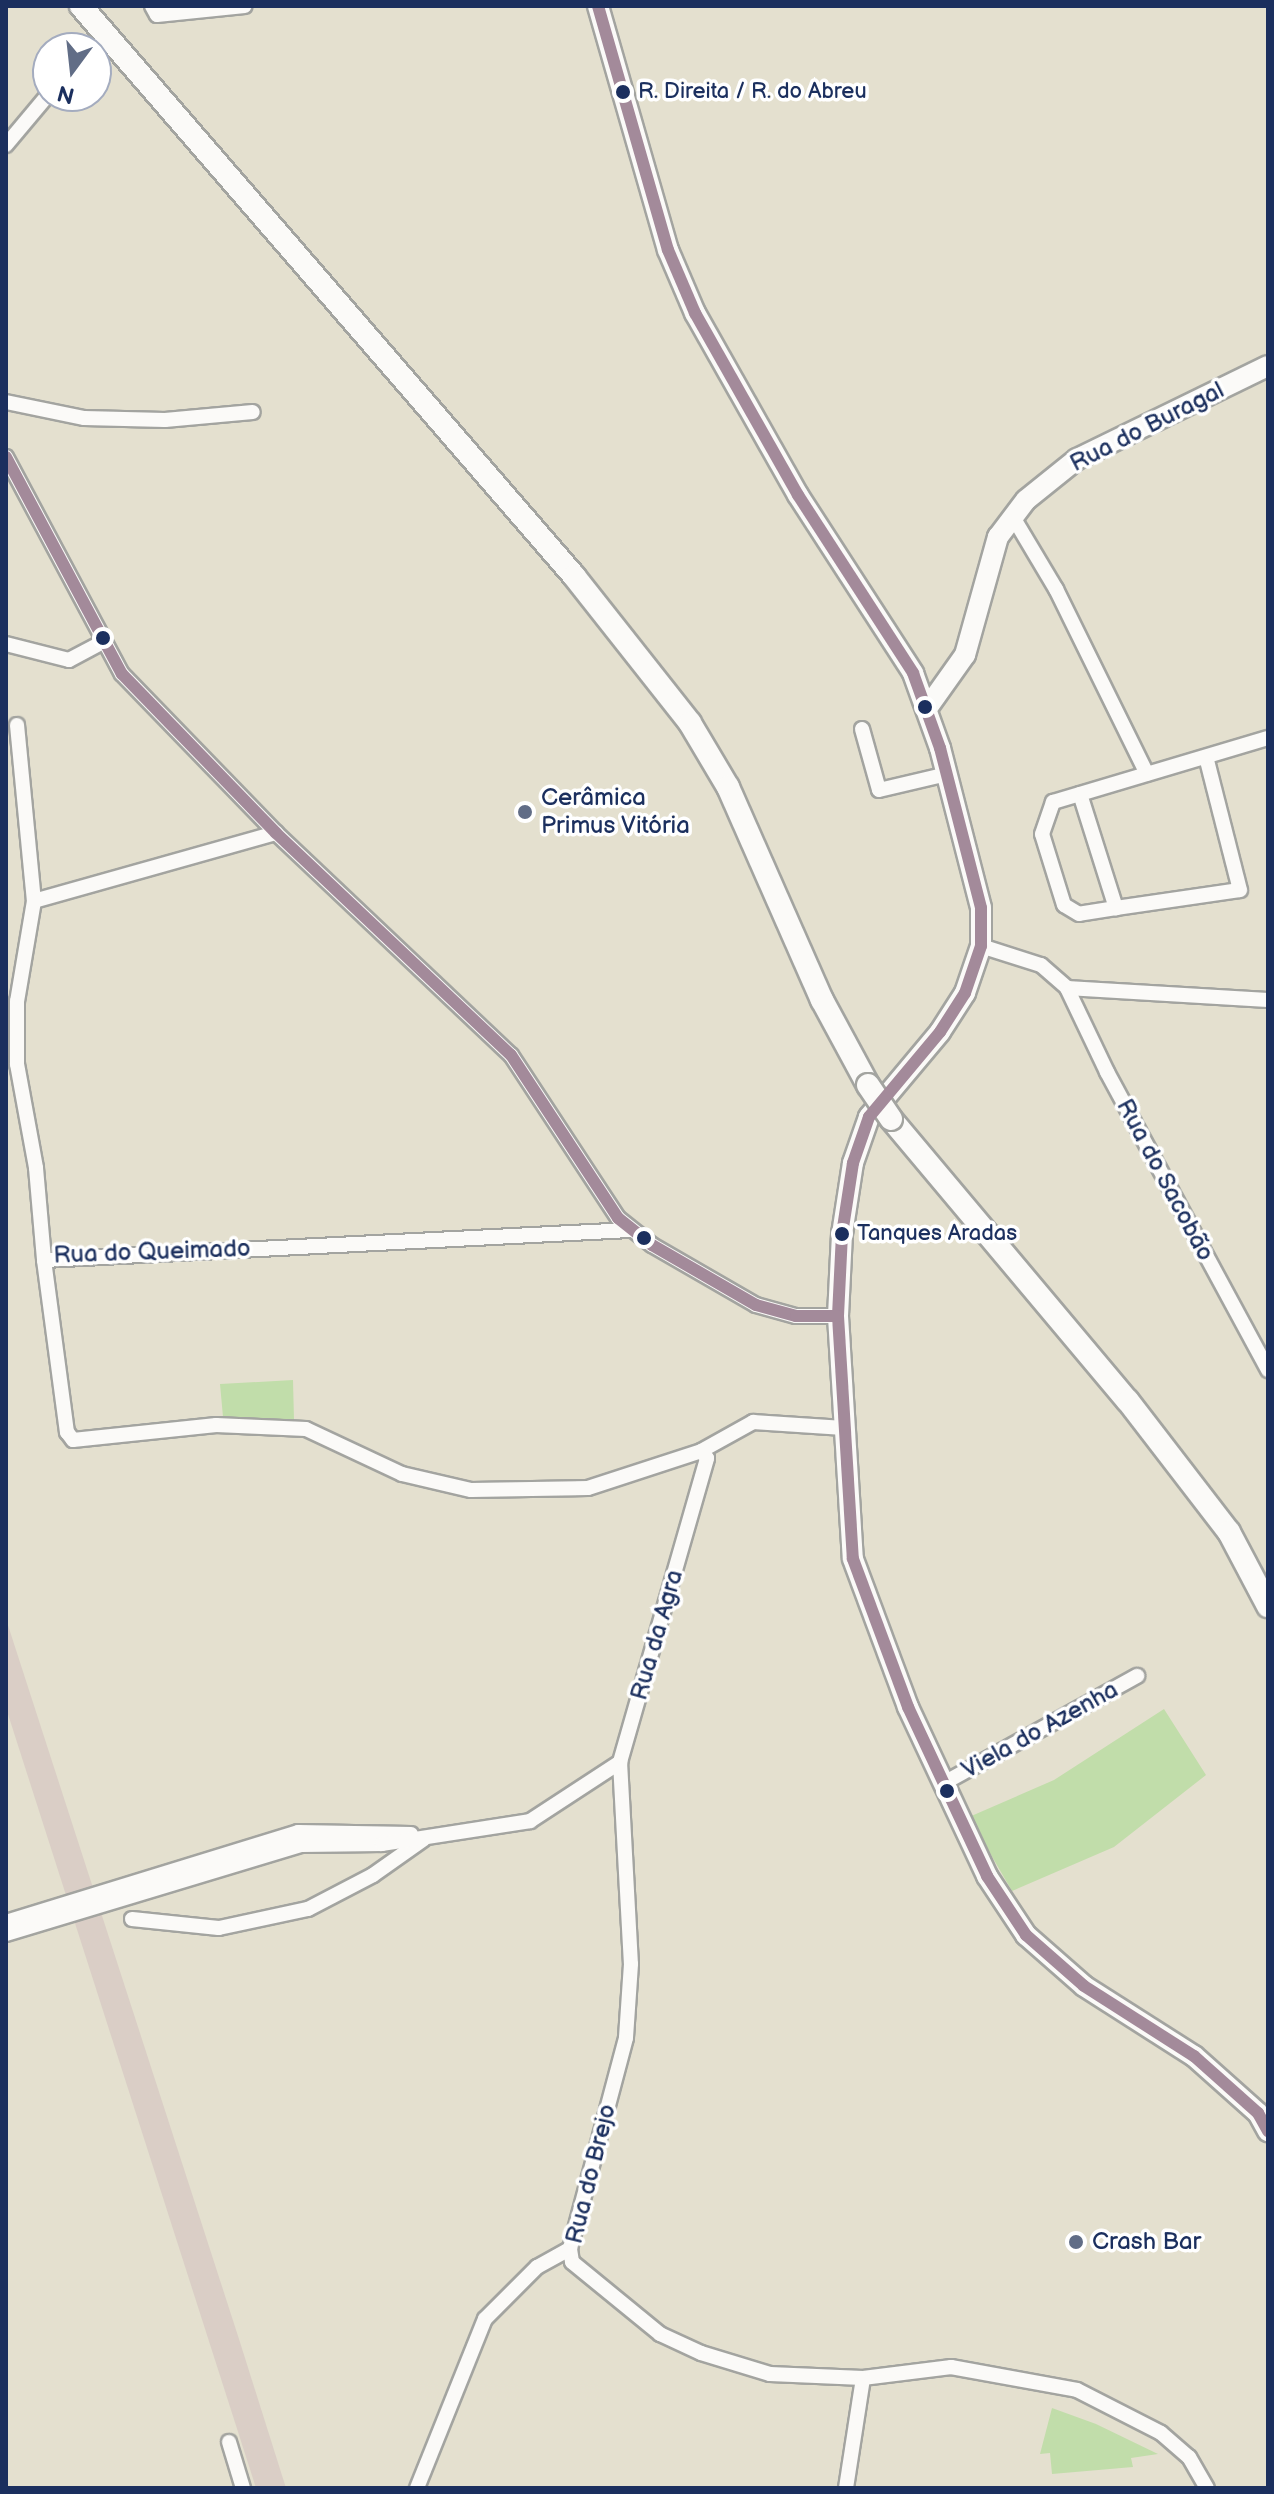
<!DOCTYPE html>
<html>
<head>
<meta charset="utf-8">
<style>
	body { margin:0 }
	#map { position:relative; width:1274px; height:2494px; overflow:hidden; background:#e4e0cf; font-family:"Balsamiq Sans",sans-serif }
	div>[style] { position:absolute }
	.industrial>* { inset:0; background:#dacec6 }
	.green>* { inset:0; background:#c1ddaa }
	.roads { filter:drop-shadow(2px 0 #a3a4a0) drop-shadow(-2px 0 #a3a4a0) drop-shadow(0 2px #a3a4a0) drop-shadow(0 -2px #a3a4a0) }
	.street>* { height:14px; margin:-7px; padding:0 7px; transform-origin:7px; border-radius:7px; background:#fbfaf8 }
	.secondary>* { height:20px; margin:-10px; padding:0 10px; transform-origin:10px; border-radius:10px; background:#fbfaf8 }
	.primary>* { height:22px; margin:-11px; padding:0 11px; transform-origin:11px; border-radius:11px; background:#fbfaf8 }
	.bridges { filter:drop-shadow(2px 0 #a3a4a0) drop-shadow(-2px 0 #a3a4a0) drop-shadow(0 2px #a3a4a0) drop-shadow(0 -2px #a3a4a0) }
	.primary-bridge>* { height:22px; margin:-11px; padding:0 11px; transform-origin:11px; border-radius:11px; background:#fbfaf8 }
	.bus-1>* { height:12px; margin:-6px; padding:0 6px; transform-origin:6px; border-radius:6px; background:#a38a9a }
	.dots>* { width:22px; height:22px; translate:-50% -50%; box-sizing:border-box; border:4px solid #fff; border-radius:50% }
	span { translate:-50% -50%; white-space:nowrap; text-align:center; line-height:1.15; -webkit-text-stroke:7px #fff; paint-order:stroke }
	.bus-label { font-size:22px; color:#1b2f5e }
	.left { translate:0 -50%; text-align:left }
	.street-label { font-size:24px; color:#1b2f5e }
	.poi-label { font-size:24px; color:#1b2f5e }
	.frame { position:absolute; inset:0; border:8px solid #1b2f5e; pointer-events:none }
	.north { position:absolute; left:32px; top:32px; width:80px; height:80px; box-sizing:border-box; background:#fff; border:2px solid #a4acbf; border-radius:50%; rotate:195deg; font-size:22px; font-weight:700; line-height:32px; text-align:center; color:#1b2f5e }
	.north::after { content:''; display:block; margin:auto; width:28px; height:36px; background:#616d86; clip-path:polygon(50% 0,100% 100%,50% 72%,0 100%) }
</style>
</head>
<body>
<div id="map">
	<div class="industrial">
		<i style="clip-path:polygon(6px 1619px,239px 2339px,286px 2488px,256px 2488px,6px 1708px)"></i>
	</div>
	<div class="green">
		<i style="clip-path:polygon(293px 1380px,294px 1420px,223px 1417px,220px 1384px)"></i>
		<i style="clip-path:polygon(1164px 1709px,1206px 1775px,1114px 1847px,1012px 1891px,969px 1817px,1054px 1780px)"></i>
		<i style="clip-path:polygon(1052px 2408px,1096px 2424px,1158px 2454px,1131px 2458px,1133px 2467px,1052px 2474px,1050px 2453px,1040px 2454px)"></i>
	</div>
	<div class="roads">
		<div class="street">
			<i style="left:152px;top:6px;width:10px;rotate:61deg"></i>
			<i style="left:157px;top:15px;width:88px;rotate:-5.8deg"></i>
			<i style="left:6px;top:145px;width:65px;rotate:-50deg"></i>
			<i style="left:6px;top:402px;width:80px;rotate:11.6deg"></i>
			<i style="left:84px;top:418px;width:81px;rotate:1.4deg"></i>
			<i style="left:165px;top:420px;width:88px;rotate:-5.2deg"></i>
			<i style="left:6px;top:457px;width:246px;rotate:61.9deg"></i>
			<i style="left:122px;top:674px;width:221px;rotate:45.9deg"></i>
			<i style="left:276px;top:833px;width:323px;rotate:43.4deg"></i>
			<i style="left:511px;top:1055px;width:195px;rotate:56.7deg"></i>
			<i style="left:618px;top:1218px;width:43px;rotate:38.5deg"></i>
			<i style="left:652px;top:1245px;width:120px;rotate:30deg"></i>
			<i style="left:756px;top:1305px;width:41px;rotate:15.4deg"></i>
			<i style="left:796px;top:1316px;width:42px"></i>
			<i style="left:1013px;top:517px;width:84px;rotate:59.2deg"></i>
			<i style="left:1056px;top:589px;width:206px;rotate:63.8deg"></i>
			<i style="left:6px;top:644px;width:65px;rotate:14.3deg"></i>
			<i style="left:69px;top:660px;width:36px;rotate:-28deg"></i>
			<i style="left:17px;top:725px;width:177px;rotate:84.5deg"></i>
			<i style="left:862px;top:729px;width:63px;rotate:74.4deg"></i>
			<i style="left:879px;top:790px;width:70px;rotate:-13.2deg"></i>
			<i style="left:1080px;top:794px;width:120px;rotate:72.5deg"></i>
			<i style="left:1116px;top:908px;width:125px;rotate:-8.3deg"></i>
			<i style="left:1240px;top:890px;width:137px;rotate:-104.3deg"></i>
			<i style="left:276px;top:833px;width:251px;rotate:164.3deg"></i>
			<i style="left:34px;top:901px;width:101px;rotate:99.6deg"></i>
			<i style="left:17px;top:1001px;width:63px;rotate:90deg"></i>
			<i style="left:17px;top:1064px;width:106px;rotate:79.6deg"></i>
			<i style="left:36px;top:1168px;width:92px;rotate:85deg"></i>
			<i style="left:44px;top:1260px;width:588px;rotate:-2.93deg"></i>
			<i style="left:1116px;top:908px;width:37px;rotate:171deg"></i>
			<i style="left:1079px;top:914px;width:17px;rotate:-149deg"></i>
			<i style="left:1064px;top:905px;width:74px;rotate:-107.2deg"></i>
			<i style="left:1042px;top:834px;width:34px;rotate:-71deg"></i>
			<i style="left:1053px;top:802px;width:224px;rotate:-16.6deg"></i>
			<i style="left:981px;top:946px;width:63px;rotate:17.6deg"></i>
			<i style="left:1041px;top:965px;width:35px;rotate:41deg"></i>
			<i style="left:1067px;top:988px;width:201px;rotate:3.4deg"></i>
			<i style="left:1067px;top:988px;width:93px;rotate:64.5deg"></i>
			<i style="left:1107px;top:1072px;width:339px;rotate:61.6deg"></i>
			<i style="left:44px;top:1260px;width:174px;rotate:82.4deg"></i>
			<i style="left:67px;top:1432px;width:10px;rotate:53deg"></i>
			<i style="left:73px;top:1440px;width:144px;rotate:-6deg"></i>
			<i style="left:216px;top:1425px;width:90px;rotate:2.5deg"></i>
			<i style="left:306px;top:1429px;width:106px;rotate:25.1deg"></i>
			<i style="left:402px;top:1474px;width:71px;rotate:13.1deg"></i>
			<i style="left:471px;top:1490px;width:117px;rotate:-1deg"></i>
			<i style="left:588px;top:1488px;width:119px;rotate:-18.1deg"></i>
			<i style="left:701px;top:1451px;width:60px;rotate:-29.1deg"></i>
			<i style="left:753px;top:1422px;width:91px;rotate:3.8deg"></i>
			<i style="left:620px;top:1762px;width:202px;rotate:86.9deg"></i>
			<i style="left:631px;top:1964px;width:74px;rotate:93.9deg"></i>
			<i style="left:626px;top:2038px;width:218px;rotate:104.9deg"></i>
			<i style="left:570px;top:2249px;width:13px;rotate:81deg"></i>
			<i style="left:572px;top:2262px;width:114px;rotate:39.3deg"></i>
			<i style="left:660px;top:2334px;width:45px;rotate:24.9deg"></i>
			<i style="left:701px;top:2353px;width:72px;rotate:16.9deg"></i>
			<i style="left:770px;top:2374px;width:93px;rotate:2.5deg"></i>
			<i style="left:863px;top:2378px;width:89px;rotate:-7.1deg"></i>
			<i style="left:951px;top:2367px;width:128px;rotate:10.3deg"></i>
			<i style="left:1077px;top:2390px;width:94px;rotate:27.1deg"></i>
			<i style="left:1161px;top:2433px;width:37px;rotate:41deg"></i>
			<i style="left:1189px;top:2457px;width:36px;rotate:60deg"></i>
			<i style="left:944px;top:1783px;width:221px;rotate:-29deg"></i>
			<i style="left:132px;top:1919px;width:87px;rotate:5.9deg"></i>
			<i style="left:219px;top:1928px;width:91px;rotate:-12.1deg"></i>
			<i style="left:308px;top:1909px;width:73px;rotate:-27.6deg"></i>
			<i style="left:373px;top:1875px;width:62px;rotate:-35.2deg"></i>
			<i style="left:6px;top:1922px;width:306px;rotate:-17.1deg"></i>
			<i style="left:298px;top:1832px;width:113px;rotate:1deg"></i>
			<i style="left:6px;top:1934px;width:308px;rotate:-16.8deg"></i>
			<i style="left:301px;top:1845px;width:81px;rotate:-0.7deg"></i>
			<i style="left:382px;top:1844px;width:150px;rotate:-8.8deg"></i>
			<i style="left:530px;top:1821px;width:108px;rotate:-33.2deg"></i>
			<i style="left:620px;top:1762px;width:316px;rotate:-74deg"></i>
			<i style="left:707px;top:1458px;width:9px;rotate:-131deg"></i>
			<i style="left:229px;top:2442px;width:48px;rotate:73.1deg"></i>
			<i style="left:417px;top:2488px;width:182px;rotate:-68.1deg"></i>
			<i style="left:485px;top:2319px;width:74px;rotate:-45deg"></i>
			<i style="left:537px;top:2267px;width:38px;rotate:-29deg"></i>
			<i style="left:846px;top:2488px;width:111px;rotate:-81.2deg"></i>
		</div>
		<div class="secondary">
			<i style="left:598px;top:6px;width:254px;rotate:74deg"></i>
			<i style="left:668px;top:250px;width:69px;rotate:66.8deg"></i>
			<i style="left:695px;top:313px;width:209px;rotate:60.5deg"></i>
			<i style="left:798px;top:495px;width:212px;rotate:57.1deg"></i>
			<i style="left:913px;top:673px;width:80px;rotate:70.2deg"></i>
			<i style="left:940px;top:748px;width:165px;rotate:75.6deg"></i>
			<i style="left:981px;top:908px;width:38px;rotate:90deg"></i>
			<i style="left:981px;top:946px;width:50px;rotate:108.8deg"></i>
			<i style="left:965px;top:993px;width:46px;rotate:122.7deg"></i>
			<i style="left:940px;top:1032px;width:111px;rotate:129.9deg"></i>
			<i style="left:869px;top:1117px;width:49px;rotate:109.2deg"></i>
			<i style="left:853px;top:1163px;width:72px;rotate:98.8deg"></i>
			<i style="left:842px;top:1234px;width:82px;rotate:92.8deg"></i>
			<i style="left:838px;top:1316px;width:243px;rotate:86.5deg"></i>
			<i style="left:853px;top:1559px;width:158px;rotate:69.6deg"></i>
			<i style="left:908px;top:1707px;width:187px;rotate:64.9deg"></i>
			<i style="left:987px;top:1876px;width:71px;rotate:56.5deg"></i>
			<i style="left:1026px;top:1935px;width:77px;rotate:41.3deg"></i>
			<i style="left:1084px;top:1986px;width:130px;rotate:32.5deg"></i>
			<i style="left:1194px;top:2056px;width:86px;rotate:41.7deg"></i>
			<i style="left:1258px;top:2113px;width:21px;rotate:61deg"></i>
			<i style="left:928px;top:707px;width:64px;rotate:-54.6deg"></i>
			<i style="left:965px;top:655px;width:123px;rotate:-74.4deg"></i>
			<i style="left:998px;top:537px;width:46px;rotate:-52.9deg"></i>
			<i style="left:1026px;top:500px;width:65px;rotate:-38.8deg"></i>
			<i style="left:1077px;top:459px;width:212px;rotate:-26deg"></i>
		</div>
		<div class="primary">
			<i style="left:81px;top:6px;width:754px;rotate:49.14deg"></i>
			<i style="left:574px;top:576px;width:187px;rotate:51.7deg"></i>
			<i style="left:690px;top:723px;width:74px;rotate:59.3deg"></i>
			<i style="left:728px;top:787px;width:233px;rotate:66.2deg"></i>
			<i style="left:822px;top:1000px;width:97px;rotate:61.6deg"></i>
			<i style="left:891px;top:1119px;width:368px;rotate:50deg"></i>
			<i style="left:1128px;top:1401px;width:165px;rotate:52.4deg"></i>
			<i style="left:1229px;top:1532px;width:84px;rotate:62.2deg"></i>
		</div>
	</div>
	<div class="bridges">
		<div class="primary-bridge">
			<i style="left:868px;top:1085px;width:41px;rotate:55.9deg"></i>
		</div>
	</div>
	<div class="bus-1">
		<i style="left:598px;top:6px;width:254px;rotate:74deg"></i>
		<i style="left:668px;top:250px;width:69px;rotate:66.8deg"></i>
		<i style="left:695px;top:313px;width:209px;rotate:60.5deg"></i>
		<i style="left:798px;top:495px;width:212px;rotate:57.1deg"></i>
		<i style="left:913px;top:673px;width:80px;rotate:70.2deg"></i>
		<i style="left:940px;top:748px;width:165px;rotate:75.6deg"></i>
		<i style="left:981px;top:908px;width:38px;rotate:90deg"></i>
		<i style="left:981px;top:946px;width:50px;rotate:108.8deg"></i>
		<i style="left:965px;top:993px;width:46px;rotate:122.7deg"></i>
		<i style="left:940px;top:1032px;width:111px;rotate:129.9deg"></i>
		<i style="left:869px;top:1117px;width:49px;rotate:109.2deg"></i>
		<i style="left:853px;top:1163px;width:72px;rotate:98.8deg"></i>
		<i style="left:842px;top:1234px;width:82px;rotate:92.8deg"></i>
		<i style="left:838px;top:1316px;width:243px;rotate:86.5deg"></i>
		<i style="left:853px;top:1559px;width:158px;rotate:69.6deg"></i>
		<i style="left:908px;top:1707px;width:187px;rotate:64.9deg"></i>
		<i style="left:987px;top:1876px;width:71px;rotate:56.5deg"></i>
		<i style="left:1026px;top:1935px;width:77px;rotate:41.3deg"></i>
		<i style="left:1084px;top:1986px;width:130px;rotate:32.5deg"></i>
		<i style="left:1194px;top:2056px;width:86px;rotate:41.7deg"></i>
		<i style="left:1258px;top:2113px;width:21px;rotate:61deg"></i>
		<i style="left:6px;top:457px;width:246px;rotate:61.9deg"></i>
		<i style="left:122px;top:674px;width:221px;rotate:45.9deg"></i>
		<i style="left:276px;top:833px;width:323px;rotate:43.4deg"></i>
		<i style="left:511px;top:1055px;width:195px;rotate:56.7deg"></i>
		<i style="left:618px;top:1218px;width:43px;rotate:38.5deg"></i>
		<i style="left:652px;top:1245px;width:120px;rotate:30deg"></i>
		<i style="left:756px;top:1305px;width:41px;rotate:15.4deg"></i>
		<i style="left:796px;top:1316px;width:42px"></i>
	</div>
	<div class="dots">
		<i style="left:623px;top:92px;background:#1b2f5e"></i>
		<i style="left:103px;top:638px;background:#1b2f5e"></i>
		<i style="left:925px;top:707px;background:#1b2f5e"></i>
		<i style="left:525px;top:812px;background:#616d86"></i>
		<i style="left:842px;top:1234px;background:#1b2f5e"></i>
		<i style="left:644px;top:1238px;background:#1b2f5e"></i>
		<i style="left:947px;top:1791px;background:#1b2f5e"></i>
		<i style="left:1076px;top:2242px;background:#616d86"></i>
	</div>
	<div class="bus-label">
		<span class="left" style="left:638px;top:92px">R. Direita / R. do Abreu</span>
		<span class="left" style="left:857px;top:1234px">Tanques Aradas</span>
	</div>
	<div class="street-label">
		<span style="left:1147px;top:427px;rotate:-27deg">Rua do Buragal</span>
		<span style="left:1165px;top:1180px;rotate:62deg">Rua do Sacobão</span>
		<span style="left:152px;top:1252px;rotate:-2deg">Rua do Queimado</span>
		<span style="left:657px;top:1635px;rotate:-74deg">Rua da Agra</span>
		<span style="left:1040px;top:1730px;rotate:-29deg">Viela do Azenha</span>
		<span style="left:591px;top:2174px;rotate:-76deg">Rua do Brejo</span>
	</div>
	<div class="poi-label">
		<span class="left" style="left:541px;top:812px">Cerâmica<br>Primus Vitória</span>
		<span class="left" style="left:1092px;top:2242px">Crash Bar</span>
	</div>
	<div class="frame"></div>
	<div class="north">N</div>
</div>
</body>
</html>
